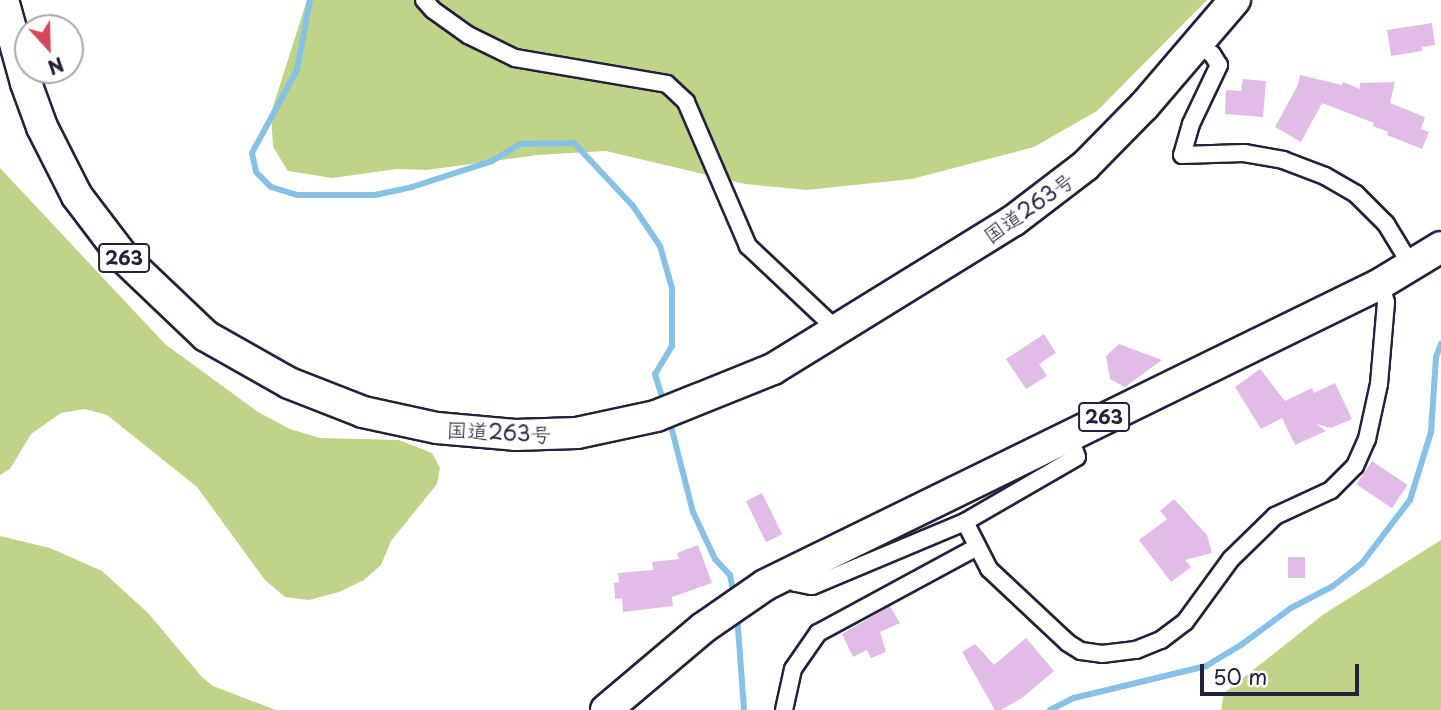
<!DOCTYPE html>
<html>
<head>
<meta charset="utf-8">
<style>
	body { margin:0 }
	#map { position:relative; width:1441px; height:710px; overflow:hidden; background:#fff; font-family:"Playpen Sans","Klee One",sans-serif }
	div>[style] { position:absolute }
	.green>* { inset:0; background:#c0d489 }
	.stream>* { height:6px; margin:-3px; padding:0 3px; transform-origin:3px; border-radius:3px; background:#87c1e6 }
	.building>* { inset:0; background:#e0bce7; transform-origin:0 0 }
	.roads { filter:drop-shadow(2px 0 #22223b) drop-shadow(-2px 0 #22223b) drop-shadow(0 2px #22223b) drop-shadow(0 -2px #22223b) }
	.street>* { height:16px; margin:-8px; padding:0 8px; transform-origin:8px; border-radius:8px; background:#fff }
	.highway>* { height:30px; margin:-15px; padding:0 15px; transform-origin:15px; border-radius:15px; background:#fff }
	span { translate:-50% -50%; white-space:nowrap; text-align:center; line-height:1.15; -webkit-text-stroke:7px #fff; paint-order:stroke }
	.shield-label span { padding:2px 5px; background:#fff; border:2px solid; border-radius:5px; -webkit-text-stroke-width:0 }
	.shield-label { font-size:19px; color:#22223b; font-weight:700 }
	.street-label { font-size:21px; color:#22223b }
	.north { position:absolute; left:14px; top:14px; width:70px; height:70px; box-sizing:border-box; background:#fff; border:2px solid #a7a7b1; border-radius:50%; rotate:158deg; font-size:19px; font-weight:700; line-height:28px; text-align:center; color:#22223b }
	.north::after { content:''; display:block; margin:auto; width:24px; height:32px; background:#d1495b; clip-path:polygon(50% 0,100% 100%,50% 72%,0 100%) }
	.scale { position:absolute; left:1200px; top:664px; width:159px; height:32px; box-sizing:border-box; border:4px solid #22223b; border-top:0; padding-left:9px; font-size:21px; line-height:24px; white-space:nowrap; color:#22223b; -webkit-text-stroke:5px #fff; paint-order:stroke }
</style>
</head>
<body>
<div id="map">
	<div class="green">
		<i style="clip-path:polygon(307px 0,1207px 0,1097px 111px,1034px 147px,912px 179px,806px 190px,745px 184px,606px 151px,538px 155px,427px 170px,397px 169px,332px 178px,288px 171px,273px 147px,271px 113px)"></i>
		<i style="clip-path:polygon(0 168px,165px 344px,258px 412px,290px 429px,320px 438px,399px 440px,432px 453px,440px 468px,437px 484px,391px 541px,381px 565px,364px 580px,339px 592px,309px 600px,285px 597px,265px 580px,197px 487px,107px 415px,85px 409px,61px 413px,31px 434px,10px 469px,0 475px)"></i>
		<i style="clip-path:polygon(0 536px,50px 548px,102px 571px,148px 613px,202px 677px,213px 686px,276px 710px,0 710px)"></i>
		<i style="clip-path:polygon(1441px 540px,1441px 710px,1221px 710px,1224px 693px,1324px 614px)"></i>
	</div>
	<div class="stream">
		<i style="left:310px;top:0;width:71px;rotate:100.5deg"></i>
		<i style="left:297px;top:70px;width:94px;rotate:118.5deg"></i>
		<i style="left:252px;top:153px;width:19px;rotate:78deg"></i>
		<i style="left:256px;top:172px;width:21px;rotate:45deg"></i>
		<i style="left:271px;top:187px;width:28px;rotate:17deg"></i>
		<i style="left:298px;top:195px;width:77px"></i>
		<i style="left:375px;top:195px;width:38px;rotate:-12deg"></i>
		<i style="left:412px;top:187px;width:84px;rotate:-18deg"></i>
		<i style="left:492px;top:161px;width:33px;rotate:-31deg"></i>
		<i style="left:520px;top:144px;width:54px;rotate:-1.1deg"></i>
		<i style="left:574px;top:143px;width:86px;rotate:46.9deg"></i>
		<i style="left:633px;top:206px;width:48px;rotate:56deg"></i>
		<i style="left:660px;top:246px;width:44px;rotate:74.1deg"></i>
		<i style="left:672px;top:288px;width:58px;rotate:90deg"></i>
		<i style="left:672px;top:346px;width:33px;rotate:121deg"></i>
		<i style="left:655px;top:374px;width:31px;rotate:73deg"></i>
		<i style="left:669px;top:418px;width:97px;rotate:75.7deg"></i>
		<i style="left:693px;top:512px;width:52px;rotate:64.9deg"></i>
		<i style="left:715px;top:559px;width:22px;rotate:47deg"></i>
		<i style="left:730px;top:575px;width:21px;rotate:79deg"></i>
		<i style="left:737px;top:614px;width:96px;rotate:85.8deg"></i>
		<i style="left:1050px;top:710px;width:27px;rotate:-27deg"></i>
		<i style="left:1074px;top:698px;width:136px;rotate:-13.6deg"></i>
		<i style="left:1206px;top:666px;width:41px;rotate:-31deg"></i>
		<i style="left:1241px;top:645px;width:62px;rotate:-36.5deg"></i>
		<i style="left:1291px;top:608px;width:47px;rotate:-27.6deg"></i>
		<i style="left:1333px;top:586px;width:37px;rotate:-38deg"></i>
		<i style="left:1362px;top:563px;width:79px;rotate:-52.7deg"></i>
		<i style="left:1410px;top:500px;width:71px;rotate:-72.8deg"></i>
		<i style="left:1431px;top:432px;width:75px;rotate:-86.2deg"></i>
		<i style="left:1436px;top:357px;width:14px;rotate:-69deg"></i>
	</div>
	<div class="building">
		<i style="clip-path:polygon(1432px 23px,1435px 45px,1422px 47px,1422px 51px,1391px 56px,1387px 30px)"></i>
		<i style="clip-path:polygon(1300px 75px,1342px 85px,1343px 82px,1360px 89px,1360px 83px,1395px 82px,1390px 103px,1425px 117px,1421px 129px,1429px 132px,1422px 149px,1387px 135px,1388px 132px,1373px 126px,1374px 123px,1322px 103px,1301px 142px,1275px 127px,1298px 85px)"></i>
		<i style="clip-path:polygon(1243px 79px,1266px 81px,1263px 117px,1225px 114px,1226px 90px,1241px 91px)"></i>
		<i style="clip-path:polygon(1044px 334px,1056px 353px,1039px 364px,1047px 376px,1026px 389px,1006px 359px)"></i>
		<i style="clip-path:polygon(1119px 344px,1162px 360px,1125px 387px,1110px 379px,1106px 356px)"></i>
		<i style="clip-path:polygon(1260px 369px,1285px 401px,1312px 388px,1314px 393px,1335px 383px,1352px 419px,1331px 428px,1316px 424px,1326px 431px,1295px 445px,1282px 418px,1261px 429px,1235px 387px)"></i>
		<i style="left:1372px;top:461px;width:43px;height:28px;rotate:34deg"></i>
		<i style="left:762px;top:493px;width:46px;height:18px;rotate:64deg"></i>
		<i style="clip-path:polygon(1174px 499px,1207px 535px,1212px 553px,1185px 560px,1191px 567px,1171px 582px,1139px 540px,1167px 519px,1160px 511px)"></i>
		<i style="clip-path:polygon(698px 545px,712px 583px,672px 597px,673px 606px,623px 612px,622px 598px,615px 599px,614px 583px,619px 582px,618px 573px,653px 570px,652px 562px,679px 559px,677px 553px)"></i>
		<i style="left:1288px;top:557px;width:17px;height:21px"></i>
		<i style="clip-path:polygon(890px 606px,900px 623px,880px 632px,886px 652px,871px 658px,867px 650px,853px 657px,842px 634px)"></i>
		<i style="clip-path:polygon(1026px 638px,1054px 671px,1022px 698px,1001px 710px,995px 710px,962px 652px,975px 644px,994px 665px)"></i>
	</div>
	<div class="roads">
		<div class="street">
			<i style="left:424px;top:0;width:13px;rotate:48deg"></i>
			<i style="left:433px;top:10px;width:43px;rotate:35.5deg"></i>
			<i style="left:468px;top:35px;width:52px;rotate:26.1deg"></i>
			<i style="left:515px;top:58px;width:154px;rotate:9.7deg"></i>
			<i style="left:667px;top:84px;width:26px;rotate:43deg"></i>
			<i style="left:686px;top:102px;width:157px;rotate:66.7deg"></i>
			<i style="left:748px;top:246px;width:121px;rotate:43.3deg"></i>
			<i style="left:1197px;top:44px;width:18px;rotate:34deg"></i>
			<i style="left:1212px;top:54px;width:13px;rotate:58deg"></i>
			<i style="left:1219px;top:65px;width:65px;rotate:115.4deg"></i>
			<i style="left:1191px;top:124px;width:32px;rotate:106deg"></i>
			<i style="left:1182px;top:155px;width:62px;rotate:-1.8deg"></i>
			<i style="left:1244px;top:153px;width:40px;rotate:10deg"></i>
			<i style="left:1283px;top:160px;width:45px;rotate:20.9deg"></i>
			<i style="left:1325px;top:176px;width:36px;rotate:30deg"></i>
			<i style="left:1356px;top:194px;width:42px;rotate:45deg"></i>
			<i style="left:1386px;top:224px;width:48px;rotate:58.6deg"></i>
			<i style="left:1069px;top:434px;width:24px;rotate:71deg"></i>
			<i style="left:1077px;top:457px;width:129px;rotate:149.9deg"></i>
			<i style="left:965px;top:522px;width:53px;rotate:62.9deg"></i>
			<i style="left:989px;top:569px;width:108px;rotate:43.1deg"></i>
			<i style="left:1068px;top:643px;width:15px;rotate:32deg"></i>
			<i style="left:1081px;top:651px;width:21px;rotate:8deg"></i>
			<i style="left:1102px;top:654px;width:34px;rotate:-7deg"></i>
			<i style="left:1136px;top:650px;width:27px;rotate:-22deg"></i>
			<i style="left:1161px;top:640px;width:30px;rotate:-37deg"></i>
			<i style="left:1185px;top:622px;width:78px;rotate:-53.9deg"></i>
			<i style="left:1231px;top:559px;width:62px;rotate:-44.3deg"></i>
			<i style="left:1275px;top:516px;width:62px;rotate:-24.9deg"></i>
			<i style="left:1331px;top:490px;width:34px;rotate:-45deg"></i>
			<i style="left:1355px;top:466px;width:30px;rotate:-66deg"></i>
			<i style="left:1367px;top:439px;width:56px;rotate:-77.7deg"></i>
			<i style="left:1379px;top:384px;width:82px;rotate:-85.1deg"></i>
			<i style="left:1386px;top:302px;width:19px;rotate:-108deg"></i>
			<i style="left:789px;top:572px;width:13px;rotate:58deg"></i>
			<i style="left:796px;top:583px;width:16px;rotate:11deg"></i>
			<i style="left:812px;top:586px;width:166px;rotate:-22.7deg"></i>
			<i style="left:784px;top:710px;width:42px;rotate:-77.6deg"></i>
			<i style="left:793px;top:669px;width:44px;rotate:-55.2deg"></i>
			<i style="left:818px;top:633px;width:181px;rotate:-28.4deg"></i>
		</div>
		<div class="highway">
			<i style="left:3px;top:0;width:86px;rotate:74.5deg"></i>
			<i style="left:26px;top:83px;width:47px;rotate:70deg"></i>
			<i style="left:42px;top:127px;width:77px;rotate:63.1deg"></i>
			<i style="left:77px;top:196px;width:78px;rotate:52.8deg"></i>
			<i style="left:124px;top:258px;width:113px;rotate:43.6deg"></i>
			<i style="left:206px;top:336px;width:95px;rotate:29.5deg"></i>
			<i style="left:289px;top:383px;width:79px;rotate:21.4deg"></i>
			<i style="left:363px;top:412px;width:76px;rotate:12.2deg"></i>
			<i style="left:437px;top:428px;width:78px;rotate:5.1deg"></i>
			<i style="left:515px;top:435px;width:62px;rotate:-1.8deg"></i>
			<i style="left:577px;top:433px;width:81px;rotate:-12.1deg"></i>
			<i style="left:656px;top:416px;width:126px;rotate:-21.9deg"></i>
			<i style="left:773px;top:369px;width:282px;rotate:-31.7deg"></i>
			<i style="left:1013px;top:221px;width:91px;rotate:-37.4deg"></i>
			<i style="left:1085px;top:166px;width:84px;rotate:-45.5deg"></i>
			<i style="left:1144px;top:106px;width:140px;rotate:-49.4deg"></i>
			<i style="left:606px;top:710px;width:127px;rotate:-40.2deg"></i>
			<i style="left:703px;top:628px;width:75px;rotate:-34.7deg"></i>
			<i style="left:765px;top:585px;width:685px;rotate:-26.08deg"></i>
			<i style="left:1380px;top:284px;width:71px;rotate:-31.2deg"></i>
		</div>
	</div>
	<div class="shield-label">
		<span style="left:124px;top:258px">263</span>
		<span style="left:1104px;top:417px">263</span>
	</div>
	<div class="street-label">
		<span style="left:1028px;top:207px;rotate:-35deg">国道263号</span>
		<span style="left:499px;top:431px;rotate:3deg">国道263号</span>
	</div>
	<div class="north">N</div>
	<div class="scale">50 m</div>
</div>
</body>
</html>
